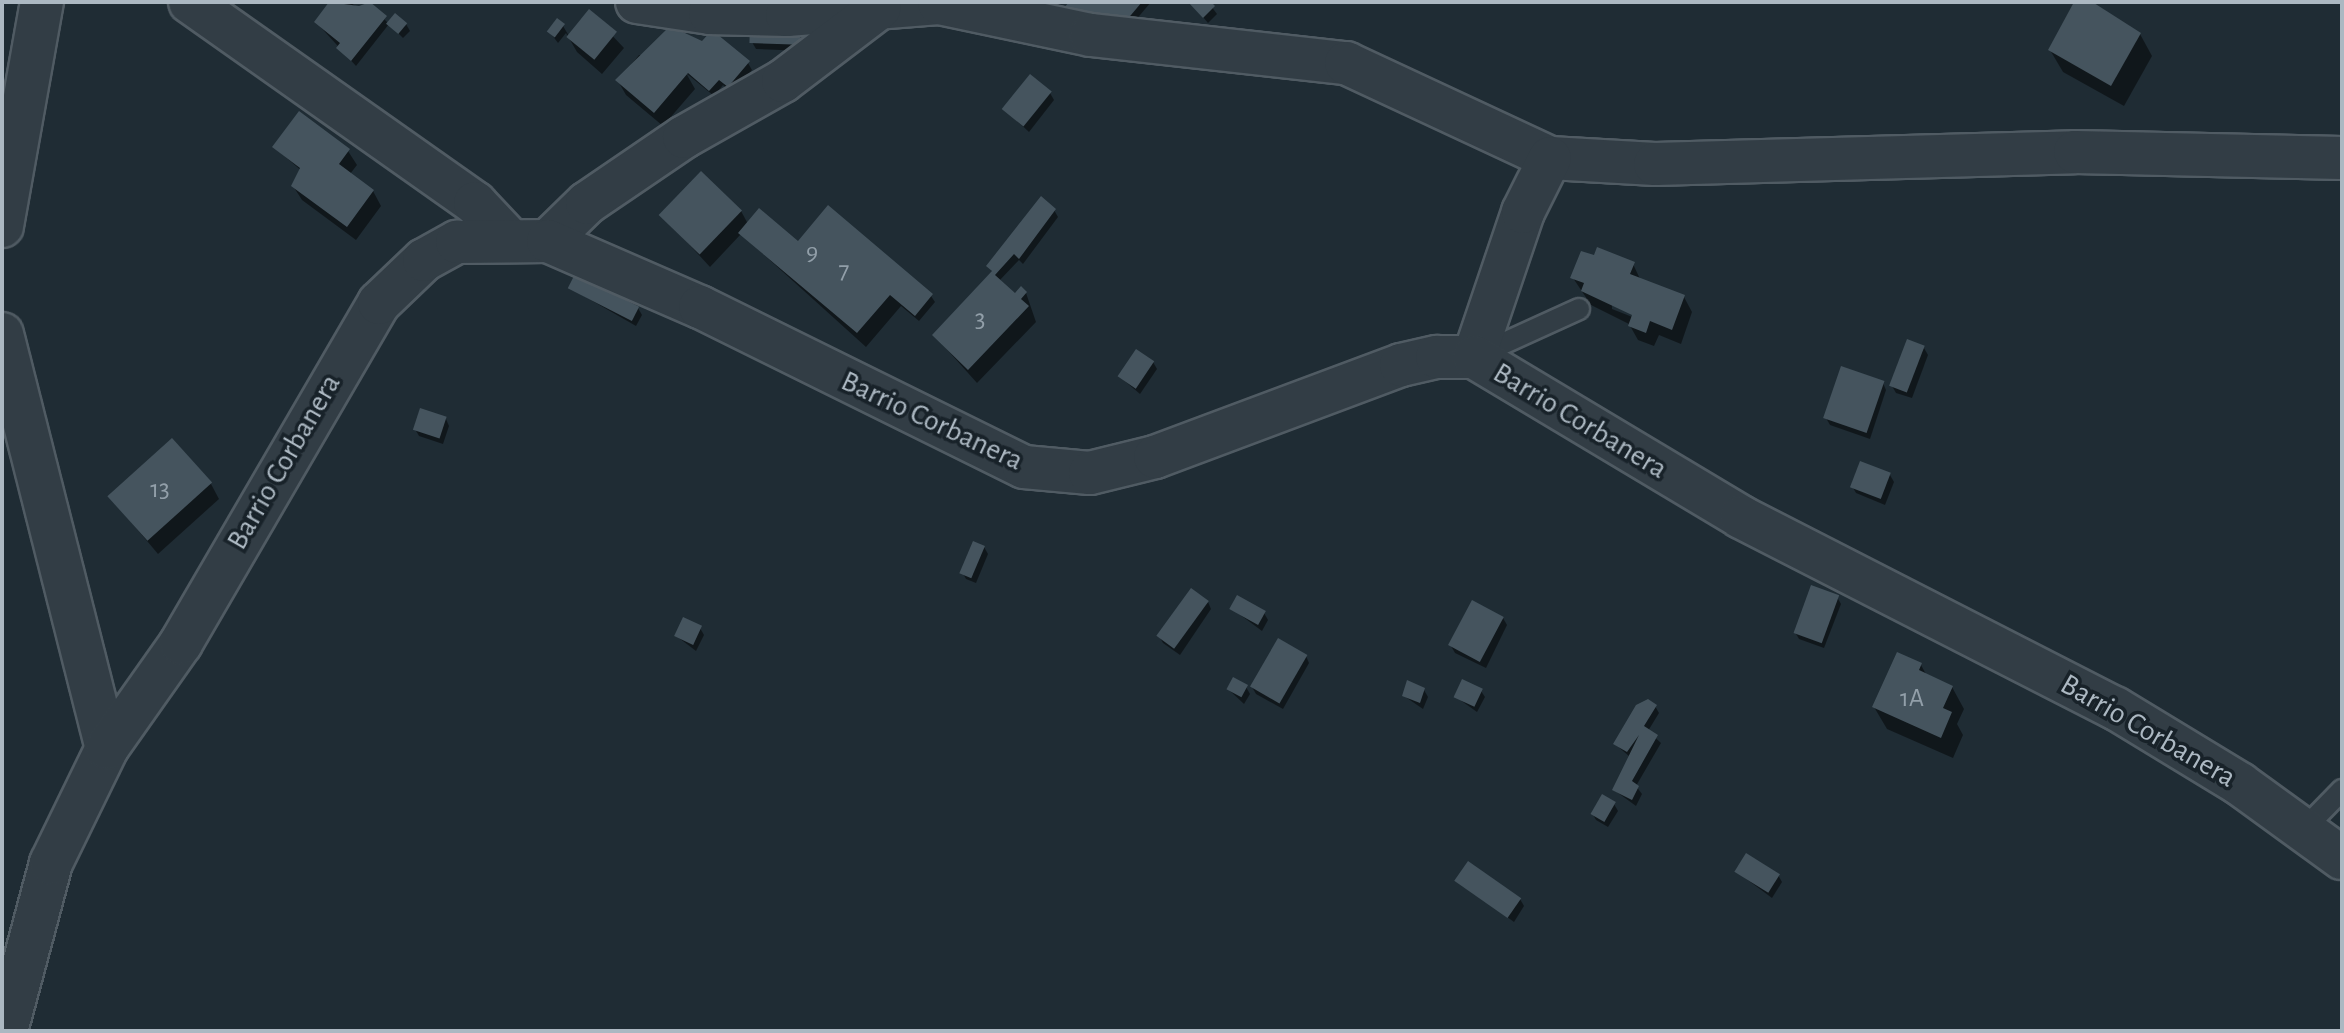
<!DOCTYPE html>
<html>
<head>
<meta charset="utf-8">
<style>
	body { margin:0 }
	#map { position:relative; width:2344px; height:1033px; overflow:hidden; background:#1f2c34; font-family:"Alegreya Sans",sans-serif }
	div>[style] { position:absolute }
	.shadow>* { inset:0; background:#0007 }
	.building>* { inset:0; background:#45545e; transform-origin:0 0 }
	.roads { filter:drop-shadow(2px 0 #505b63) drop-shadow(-2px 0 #505b63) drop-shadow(0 2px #505b63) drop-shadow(0 -2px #505b63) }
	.lane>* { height:20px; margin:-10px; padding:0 10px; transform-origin:10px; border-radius:10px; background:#323d45 }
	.street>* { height:42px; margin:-21px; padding:0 21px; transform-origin:21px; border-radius:21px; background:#323d45 }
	span { translate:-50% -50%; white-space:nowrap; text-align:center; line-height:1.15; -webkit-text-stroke:7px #182229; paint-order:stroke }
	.number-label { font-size:26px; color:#929fa9 }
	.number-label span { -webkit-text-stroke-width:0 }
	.street-label { font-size:30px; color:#acb8c2 }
	.frame { position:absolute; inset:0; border:4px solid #acb8c2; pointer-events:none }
</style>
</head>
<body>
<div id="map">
	<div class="shadow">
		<i style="clip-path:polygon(332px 2px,350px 2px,359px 9px,367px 2px,389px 24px,356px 66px,316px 22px)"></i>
		<i style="clip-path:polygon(1072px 2px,1151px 2px,1124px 34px)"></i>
		<i style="clip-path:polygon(1208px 2px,1217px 14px,1208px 23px,1191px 3px)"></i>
		<i style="clip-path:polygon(2077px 2px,2140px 34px,2152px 56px,2124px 106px,2063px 72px,2050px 50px)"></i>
		<i style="clip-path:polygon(590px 12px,624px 48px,602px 74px,577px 52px,566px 33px,558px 43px,549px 31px,563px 26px,569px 36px)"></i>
		<i style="clip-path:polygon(389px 24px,406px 24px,410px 31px,403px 38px)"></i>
		<i style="clip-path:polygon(800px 30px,804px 51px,756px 49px,752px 42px)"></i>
		<i style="clip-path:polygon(639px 55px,748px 63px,752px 70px,732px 93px,723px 85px,714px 96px,686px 73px,695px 89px,663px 126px,626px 95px,618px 81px)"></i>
		<i style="clip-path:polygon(1050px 93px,1054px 100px,1029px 132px,1004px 109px)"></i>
		<i style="clip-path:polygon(275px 148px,348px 151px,357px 165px,350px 174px,373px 191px,381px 206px,356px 240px,302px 200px,293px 186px,303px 172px)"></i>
		<i style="clip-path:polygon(1054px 210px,1058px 217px,1023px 264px,1019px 260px,999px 281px,1015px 296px,1021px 289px,1026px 293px,1036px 322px,977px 383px,934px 335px,993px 273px,989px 266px)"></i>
		<i style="clip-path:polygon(741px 211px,748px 224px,931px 296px,935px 302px,919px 321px,901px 306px,866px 347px,741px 234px,710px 267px,662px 215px)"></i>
		<i style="clip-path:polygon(evenodd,1633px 264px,1641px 281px,1684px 297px,1692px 312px,1681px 344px,1659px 335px,1654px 346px,1638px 340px,1629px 324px,1591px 305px,1573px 278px,1633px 264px,1612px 305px,1642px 316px,1640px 320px,1612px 309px,1612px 305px)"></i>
		<i style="clip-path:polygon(570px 288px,638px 308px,642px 315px,636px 326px)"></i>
		<i style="clip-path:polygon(1924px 348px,1928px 355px,1912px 398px,1896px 393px,1892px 386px)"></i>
		<i style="clip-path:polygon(1153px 362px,1157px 369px,1140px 394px,1120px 377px)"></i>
		<i style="clip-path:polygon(1883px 383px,1886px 390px,1870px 439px,1830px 425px,1826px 418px)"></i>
		<i style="clip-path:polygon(446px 419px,449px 426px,443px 444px,419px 436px,415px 429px)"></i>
		<i style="clip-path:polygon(1890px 475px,1894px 482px,1885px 505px,1856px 493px,1852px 486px)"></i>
		<i style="clip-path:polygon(211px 484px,219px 499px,158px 554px,110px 497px)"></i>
		<i style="clip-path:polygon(984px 547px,988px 554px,976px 583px,966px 579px,962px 572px)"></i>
		<i style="clip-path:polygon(1837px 597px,1841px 604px,1824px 648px,1799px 639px,1795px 632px)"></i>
		<i style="clip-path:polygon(1208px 602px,1211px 609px,1180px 655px,1163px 643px,1159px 636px)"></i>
		<i style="clip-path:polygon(1231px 608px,1264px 613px,1268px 620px,1262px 631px)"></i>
		<i style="clip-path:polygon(1503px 618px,1507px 625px,1486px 668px,1455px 653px,1451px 646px)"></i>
		<i style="clip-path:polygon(700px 628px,704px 635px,696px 651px,675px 635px)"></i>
		<i style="clip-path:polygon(1306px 656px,1309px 663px,1283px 709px,1256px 694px,1252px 687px)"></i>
		<i style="clip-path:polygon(1921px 665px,1927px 676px,1952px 687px,1964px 709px,1957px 724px,1963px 735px,1953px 758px,1887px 729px,1874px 707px)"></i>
		<i style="clip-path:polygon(1246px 687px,1250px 694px,1244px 704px,1228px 689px)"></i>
		<i style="clip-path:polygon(1424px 690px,1428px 697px,1423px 709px,1404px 696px)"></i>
		<i style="clip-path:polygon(1481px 691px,1485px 697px,1477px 712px,1456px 697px)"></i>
		<i style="clip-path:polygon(1655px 706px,1659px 713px,1648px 731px,1661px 743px,1636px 786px,1642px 794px,1636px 806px,1614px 790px,1630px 757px,1615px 744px)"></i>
		<i style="clip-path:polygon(1614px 804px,1618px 811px,1608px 827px,1596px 820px,1592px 813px)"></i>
		<i style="clip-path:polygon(1737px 872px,1778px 875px,1782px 882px,1772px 898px)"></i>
		<i style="clip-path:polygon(1457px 881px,1520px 899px,1524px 906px,1514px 922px)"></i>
	</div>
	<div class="building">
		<i style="clip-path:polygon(329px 2px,359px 6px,370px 2px,387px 16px,351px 61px,336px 48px,340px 43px,314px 22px)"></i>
		<i style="clip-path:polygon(1069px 2px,1142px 2px,1120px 28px,1057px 16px)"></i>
		<i style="clip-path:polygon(1188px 2px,1211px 2px,1215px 6px,1203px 18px)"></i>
		<i style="clip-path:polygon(2074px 2px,2094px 3px,2141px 33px,2111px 86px,2048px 50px)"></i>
		<i style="left:589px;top:9px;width:36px;height:36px;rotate:39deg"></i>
		<i style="left:395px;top:13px;width:16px;height:14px;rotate:40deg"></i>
		<i style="left:557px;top:18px;width:10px;height:17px;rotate:37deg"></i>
		<i style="clip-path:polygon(670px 26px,702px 41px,712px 30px,750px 61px,728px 87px,719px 80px,709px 91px,688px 73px,654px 113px,615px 80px)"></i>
		<i style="left:750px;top:26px;width:51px;height:17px;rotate:2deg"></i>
		<i style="left:1030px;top:74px;width:28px;height:45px;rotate:39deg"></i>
		<i style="clip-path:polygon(299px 111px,350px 149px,339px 164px,374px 190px,347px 227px,291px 186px,300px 168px,272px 147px)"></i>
		<i style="left:701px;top:171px;width:57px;height:61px;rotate:44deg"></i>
		<i style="clip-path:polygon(1041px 196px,1056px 209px,1019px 259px,1014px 254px,995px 275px,1015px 293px,1021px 286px,1027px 292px,1021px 299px,1029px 306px,968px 370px,932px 335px,992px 271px,986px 266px)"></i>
		<i style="clip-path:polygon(828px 205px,933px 294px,915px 316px,890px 295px,857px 333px,738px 233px,759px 208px,798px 241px)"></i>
		<i style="clip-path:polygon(1597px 247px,1635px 262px,1630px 274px,1685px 295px,1672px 330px,1650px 321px,1646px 333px,1628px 326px,1632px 315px,1581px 291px,1584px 283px,1570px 278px,1581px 251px,1594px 255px)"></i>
		<i style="left:575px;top:274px;width:72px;height:16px;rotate:27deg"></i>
		<i style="left:1907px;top:339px;width:19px;height:50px;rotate:21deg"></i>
		<i style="left:1136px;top:349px;width:22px;height:33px;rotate:34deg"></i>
		<i style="left:1841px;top:366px;width:46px;height:55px;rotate:19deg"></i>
		<i style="left:420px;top:408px;width:28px;height:23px;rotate:18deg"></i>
		<i style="left:172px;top:438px;width:60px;height:87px;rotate:48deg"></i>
		<i style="left:1860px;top:461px;width:33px;height:28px;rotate:21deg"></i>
		<i style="left:973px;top:541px;width:13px;height:35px;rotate:23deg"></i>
		<i style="left:1811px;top:585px;width:30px;height:51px;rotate:20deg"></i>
		<i style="left:1191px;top:588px;width:22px;height:59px;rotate:36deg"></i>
		<i style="left:1237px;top:595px;width:33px;height:16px;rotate:29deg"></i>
		<i style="left:1472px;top:600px;width:36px;height:51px;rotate:28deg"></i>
		<i style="left:683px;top:617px;width:21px;height:21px;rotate:25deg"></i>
		<i style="left:1278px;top:638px;width:34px;height:56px;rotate:30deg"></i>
		<i style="clip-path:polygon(1897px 652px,1922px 663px,1919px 670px,1953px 686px,1943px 708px,1952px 712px,1941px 738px,1872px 707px)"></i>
		<i style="left:1233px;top:677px;width:17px;height:14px;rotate:28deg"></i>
		<i style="left:1462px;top:679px;width:23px;height:20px;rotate:25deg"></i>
		<i style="clip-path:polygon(1407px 680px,1425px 688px,1420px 703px,1402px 696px)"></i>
		<i style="clip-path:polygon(1648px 699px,1657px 705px,1644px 726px,1658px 735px,1632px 781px,1639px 786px,1632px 800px,1612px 790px,1639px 735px,1627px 752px,1613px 744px,1636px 705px)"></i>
		<i style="left:1602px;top:794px;width:16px;height:23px;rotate:30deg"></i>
		<i style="left:1746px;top:853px;width:40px;height:22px;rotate:32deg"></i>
		<i style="left:1468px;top:861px;width:65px;height:24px;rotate:35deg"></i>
	</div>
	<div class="roads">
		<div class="lane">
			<i style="left:1478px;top:355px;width:111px;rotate:-24.5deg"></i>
			<i style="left:2303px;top:830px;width:56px;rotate:-45.7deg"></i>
		</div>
		<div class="street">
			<i style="left:190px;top:2px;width:349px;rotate:35.2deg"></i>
			<i style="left:475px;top:203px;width:50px;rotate:46.6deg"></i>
			<i style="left:637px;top:2px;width:74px;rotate:8.6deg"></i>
			<i style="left:710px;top:13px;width:77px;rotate:1.5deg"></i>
			<i style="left:787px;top:15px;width:152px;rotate:-4.5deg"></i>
			<i style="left:939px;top:3px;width:155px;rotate:11.9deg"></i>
			<i style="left:1091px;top:35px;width:257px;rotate:6.3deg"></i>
			<i style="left:1346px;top:63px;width:225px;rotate:25deg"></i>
			<i style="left:1550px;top:158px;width:105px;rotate:3.3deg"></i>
			<i style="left:1655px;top:164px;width:420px;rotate:-1.6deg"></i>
			<i style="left:2075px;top:152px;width:267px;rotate:1.3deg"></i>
			<i style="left:2px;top:226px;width:228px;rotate:-79.9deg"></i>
			<i style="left:548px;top:241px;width:54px;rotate:-44.3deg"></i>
			<i style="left:587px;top:203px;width:117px;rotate:-34.2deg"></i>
			<i style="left:684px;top:137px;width:114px;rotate:-29.5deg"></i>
			<i style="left:783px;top:81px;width:121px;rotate:-37.2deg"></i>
			<i style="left:2px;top:334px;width:427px;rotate:75.8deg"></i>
			<i style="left:1474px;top:357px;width:153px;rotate:-71.3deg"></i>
			<i style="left:1523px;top:212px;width:60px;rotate:-63.4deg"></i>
			<i style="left:6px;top:1031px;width:174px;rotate:-75deg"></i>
			<i style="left:51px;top:863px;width:128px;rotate:-64deg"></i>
			<i style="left:107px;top:748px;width:128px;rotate:-54.8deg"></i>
			<i style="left:181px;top:643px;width:393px;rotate:-59.8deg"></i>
			<i style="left:379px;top:303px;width:62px;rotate:-43.7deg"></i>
			<i style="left:424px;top:260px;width:38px;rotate:-29deg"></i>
			<i style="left:457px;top:242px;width:91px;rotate:-0.6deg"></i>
			<i style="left:548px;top:241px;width:166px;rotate:23.5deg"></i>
			<i style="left:700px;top:307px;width:361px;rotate:26.3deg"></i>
			<i style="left:1024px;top:467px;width:66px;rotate:5.2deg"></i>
			<i style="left:1090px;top:473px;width:67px;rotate:-13.8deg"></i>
			<i style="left:1155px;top:457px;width:263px;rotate:-20.5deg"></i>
			<i style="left:1401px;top:365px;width:37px;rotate:-13deg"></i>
			<i style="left:1437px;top:357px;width:37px"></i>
			<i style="left:1474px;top:357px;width:311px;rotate:30.9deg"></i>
			<i style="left:1741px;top:517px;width:420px;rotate:27.1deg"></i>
			<i style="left:2115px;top:708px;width:146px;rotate:31.3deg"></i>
			<i style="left:2240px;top:784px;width:126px;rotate:36deg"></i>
		</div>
	</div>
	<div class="number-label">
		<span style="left:812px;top:253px">9</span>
		<span style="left:844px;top:271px">7</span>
		<span style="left:980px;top:320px">3</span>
		<span style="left:160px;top:490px">13</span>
		<span style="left:1912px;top:699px">1A</span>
	</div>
	<div class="street-label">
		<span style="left:932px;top:421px;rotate:25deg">Barrio Corbanera</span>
		<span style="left:1580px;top:421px;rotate:31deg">Barrio Corbanera</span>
		<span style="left:284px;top:462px;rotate:-60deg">Barrio Corbanera</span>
		<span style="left:2148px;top:731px;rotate:30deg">Barrio Corbanera</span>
	</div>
	<div class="frame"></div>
</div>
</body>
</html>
